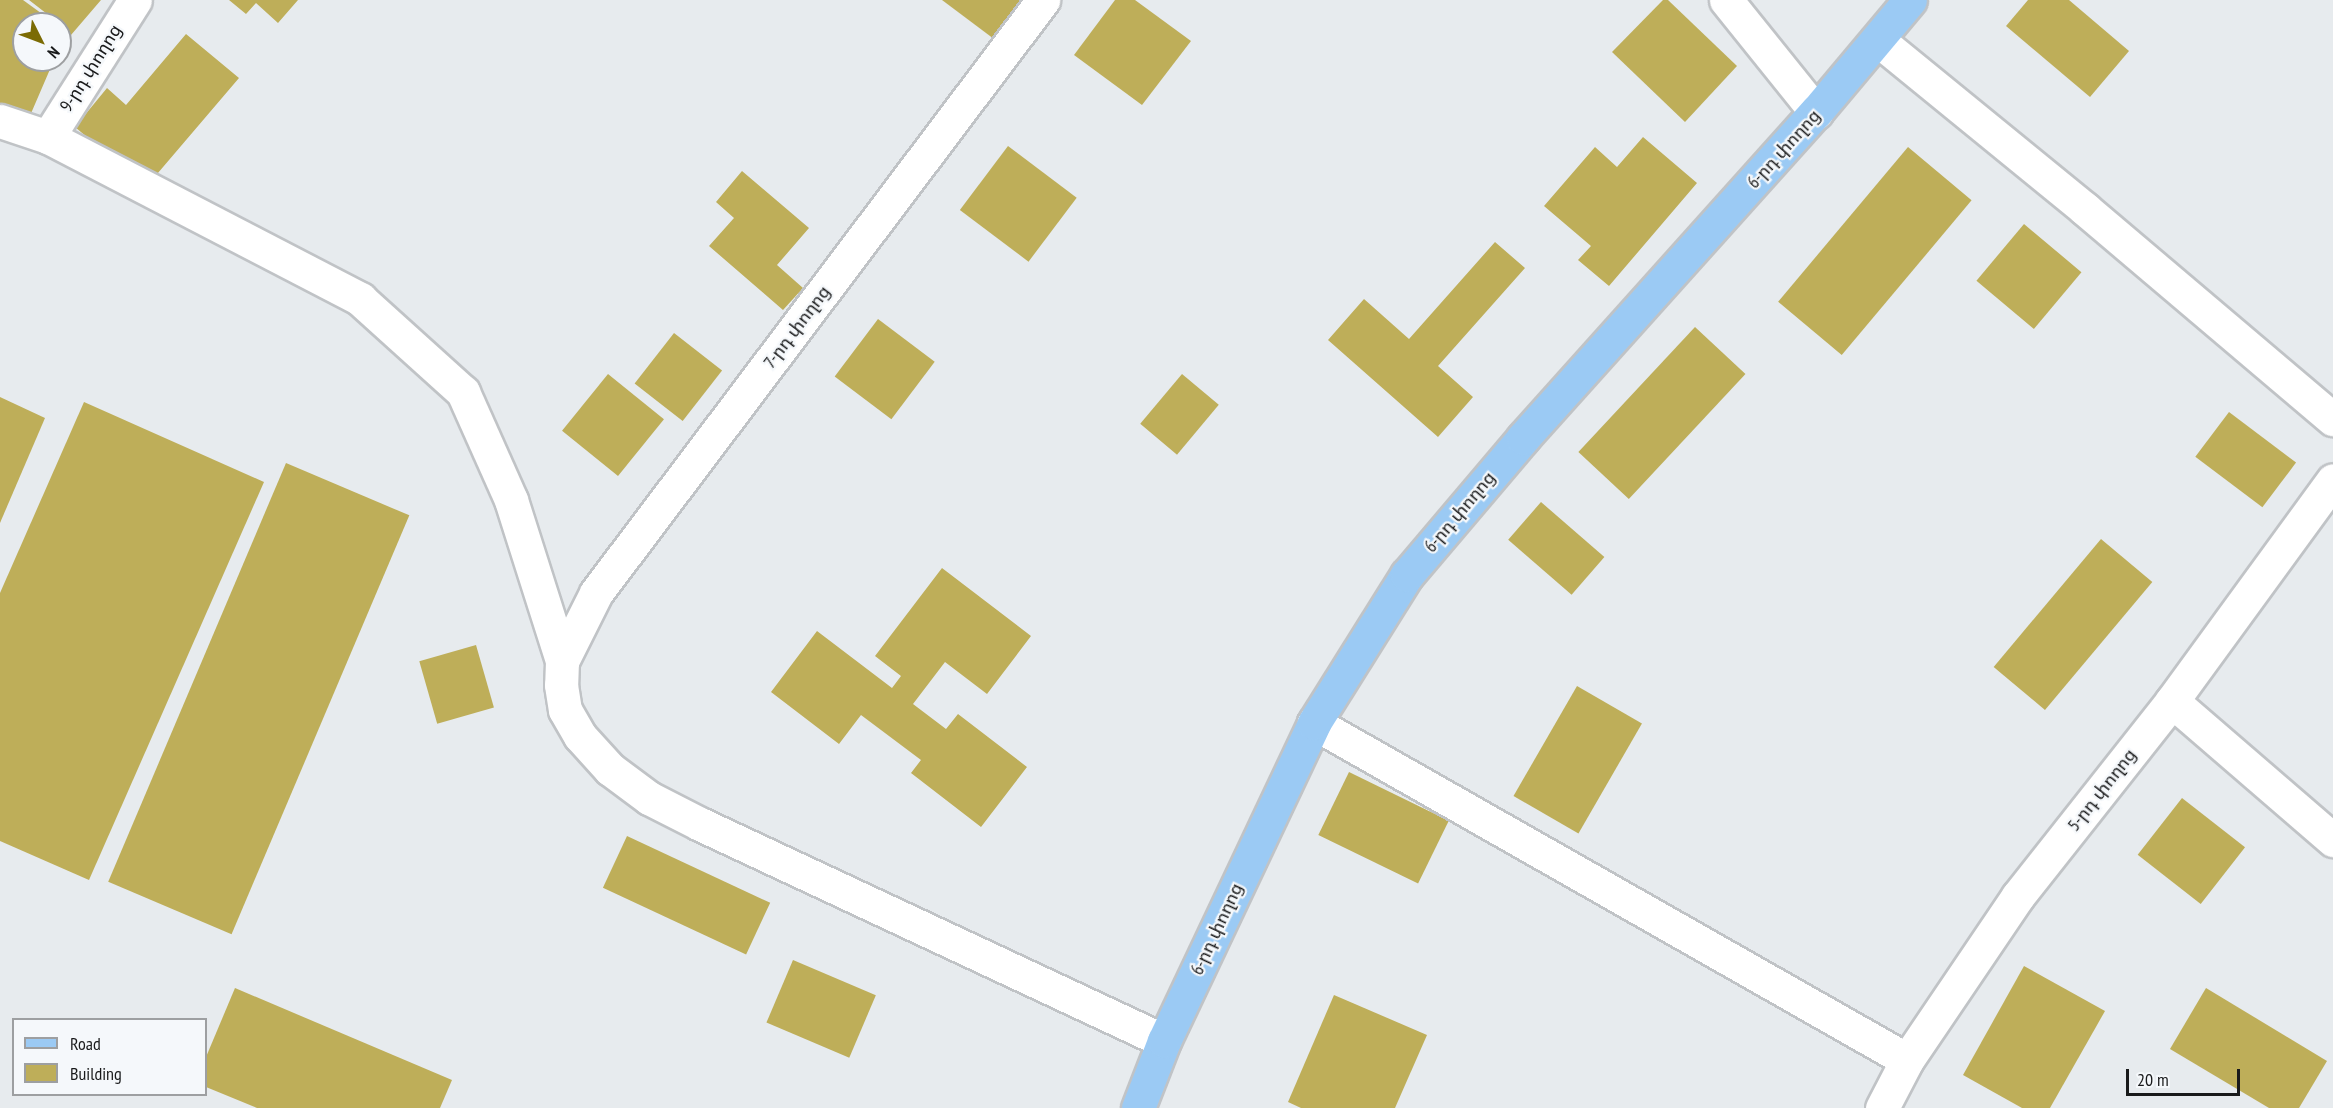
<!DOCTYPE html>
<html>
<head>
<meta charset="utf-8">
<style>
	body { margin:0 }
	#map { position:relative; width:2333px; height:1108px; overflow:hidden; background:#e7ebee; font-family:"PT Sans Narrow","Noto Sans Armenian",sans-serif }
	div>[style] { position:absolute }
	.building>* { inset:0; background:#beae59; transform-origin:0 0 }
	.roads { filter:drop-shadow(2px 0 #c0c3c6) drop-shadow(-2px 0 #c0c3c6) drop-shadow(0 2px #c0c3c6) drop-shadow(0 -2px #c0c3c6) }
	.minor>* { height:33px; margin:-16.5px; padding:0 16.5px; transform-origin:16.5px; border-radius:16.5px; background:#fff }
	.major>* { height:33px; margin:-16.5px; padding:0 16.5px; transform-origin:16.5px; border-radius:16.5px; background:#9bcaf4 }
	span { translate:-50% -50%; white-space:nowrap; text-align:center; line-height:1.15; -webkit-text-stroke:4.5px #f5f8fb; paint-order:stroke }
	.street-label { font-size:18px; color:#191a1b }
	.legend { position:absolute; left:12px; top:1018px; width:195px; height:78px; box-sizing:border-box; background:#f5f8fb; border:2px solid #9d9fa1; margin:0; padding:8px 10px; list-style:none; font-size:18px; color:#191a1b }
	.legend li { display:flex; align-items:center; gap:12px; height:30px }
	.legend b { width:30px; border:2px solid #9d9fa1 }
	.north { position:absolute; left:12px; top:12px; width:60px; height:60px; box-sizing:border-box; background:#f5f8fb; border:2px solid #9d9fa1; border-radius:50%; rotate:132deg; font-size:16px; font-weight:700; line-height:24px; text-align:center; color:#191a1b }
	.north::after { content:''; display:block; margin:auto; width:21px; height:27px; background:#7b6b04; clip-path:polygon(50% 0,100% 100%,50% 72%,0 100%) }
	.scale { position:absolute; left:2126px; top:1069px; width:114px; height:27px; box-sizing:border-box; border:3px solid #191a1b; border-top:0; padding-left:8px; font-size:18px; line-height:21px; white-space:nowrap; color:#191a1b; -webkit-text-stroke:4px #f5f8fb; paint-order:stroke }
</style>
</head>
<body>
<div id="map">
	<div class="building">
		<i style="clip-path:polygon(0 0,23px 0,56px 24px,24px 24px,24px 60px,54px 60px,26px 125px,0 113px)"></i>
		<i style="clip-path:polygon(29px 0,101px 0,71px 35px,67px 32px,60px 47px,60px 24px)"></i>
		<i style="clip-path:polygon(229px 0,298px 0,278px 23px,256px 3px,246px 14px)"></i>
		<i style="clip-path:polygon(942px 0,1023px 0,994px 39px)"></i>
		<i style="clip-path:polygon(1115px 0,1135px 0,1191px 41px,1142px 105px,1074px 55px)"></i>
		<i style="clip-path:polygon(1663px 0,1668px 0,1737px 66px,1685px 122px,1612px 52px)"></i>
		<i style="clip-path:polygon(2028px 0,2069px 0,2129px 51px,2090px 97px,2006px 26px)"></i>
		<i style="clip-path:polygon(186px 34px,239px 78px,146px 187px,75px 127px,107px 88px,126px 105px)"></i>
		<i style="clip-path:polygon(1643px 137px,1697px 183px,1609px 286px,1578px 260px,1591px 246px,1544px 206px,1595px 147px,1617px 167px)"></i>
		<i style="left:1008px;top:146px;width:86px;height:80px;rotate:37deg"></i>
		<i style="left:1908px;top:147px;width:83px;height:202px;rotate:40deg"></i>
		<i style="clip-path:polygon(742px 171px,809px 228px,777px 265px,803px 288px,783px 310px,709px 246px,734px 218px,716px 202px)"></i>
		<i style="left:2024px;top:224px;width:75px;height:74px;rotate:40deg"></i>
		<i style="clip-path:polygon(1495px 242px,1525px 268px,1438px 366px,1473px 397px,1438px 437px,1328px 340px,1364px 299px,1409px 339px)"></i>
		<i style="left:878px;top:319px;width:71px;height:72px;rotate:37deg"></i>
		<i style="left:1695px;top:327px;width:69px;height:171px;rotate:43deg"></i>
		<i style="left:674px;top:333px;width:61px;height:64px;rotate:38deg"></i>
		<i style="left:608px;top:374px;width:72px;height:73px;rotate:39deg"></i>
		<i style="left:1182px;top:374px;width:48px;height:65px;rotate:40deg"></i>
		<i style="clip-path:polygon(0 397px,45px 418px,0 523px)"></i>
		<i style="clip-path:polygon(84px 402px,264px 482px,89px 880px,0 841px,0 593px)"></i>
		<i style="left:2229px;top:412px;width:84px;height:56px;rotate:37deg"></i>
		<i style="left:286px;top:463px;width:134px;height:455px;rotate:23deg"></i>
		<i style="left:1541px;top:502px;width:84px;height:50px;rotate:41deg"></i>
		<i style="left:2101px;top:539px;width:67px;height:167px;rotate:40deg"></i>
		<i style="clip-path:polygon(942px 568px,1031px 636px,987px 694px,945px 662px,913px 704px,946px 729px,958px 714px,1027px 767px,981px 827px,911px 773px,921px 760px,861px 715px,839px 744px,771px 692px,817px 631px,892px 688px,901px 676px,875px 656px)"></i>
		<i style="left:476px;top:645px;width:65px;height:59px;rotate:74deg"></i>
		<i style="left:1577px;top:686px;width:75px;height:127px;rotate:30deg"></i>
		<i style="left:1349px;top:772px;width:111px;height:70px;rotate:26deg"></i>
		<i style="left:2182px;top:798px;width:80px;height:72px;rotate:38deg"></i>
		<i style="left:627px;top:836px;width:158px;height:57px;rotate:25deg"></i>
		<i style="left:793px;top:960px;width:90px;height:68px;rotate:23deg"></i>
		<i style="clip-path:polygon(2024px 966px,2105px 1011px,2050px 1108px,2022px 1108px,1963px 1075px)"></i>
		<i style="clip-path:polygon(235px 988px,452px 1080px,440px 1108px,257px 1108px,206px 1087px,206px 1057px)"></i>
		<i style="clip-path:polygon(2206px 988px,2327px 1061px,2299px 1108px,2269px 1108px,2170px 1049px)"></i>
		<i style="clip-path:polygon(1334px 995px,1427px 1035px,1395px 1108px,1301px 1108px,1288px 1102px)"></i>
	</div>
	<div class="roads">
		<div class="minor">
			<i style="left:1726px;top:0;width:144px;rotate:51.2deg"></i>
			<i style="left:1878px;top:40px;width:267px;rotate:39.2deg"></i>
			<i style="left:2085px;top:209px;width:325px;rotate:40.3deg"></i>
			<i style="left:0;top:121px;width:51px;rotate:18.4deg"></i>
			<i style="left:48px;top:137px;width:352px;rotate:27.4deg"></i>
			<i style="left:360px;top:299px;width:139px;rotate:42.1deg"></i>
			<i style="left:463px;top:392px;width:118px;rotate:66deg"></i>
			<i style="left:511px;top:500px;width:169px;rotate:72.4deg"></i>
			<i style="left:562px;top:661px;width:24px;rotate:92deg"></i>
			<i style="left:561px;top:685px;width:25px;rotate:81deg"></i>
			<i style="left:565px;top:710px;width:30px;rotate:60deg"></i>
			<i style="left:580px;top:736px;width:45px;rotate:47.7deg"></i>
			<i style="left:610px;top:769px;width:49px;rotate:36.6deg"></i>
			<i style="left:649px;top:798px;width:57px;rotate:27deg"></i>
			<i style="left:700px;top:824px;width:512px;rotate:25.06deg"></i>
			<i style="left:48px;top:137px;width:162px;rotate:-57.6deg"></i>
			<i style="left:562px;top:661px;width:76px;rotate:-63.4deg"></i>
			<i style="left:596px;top:593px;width:743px;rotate:-52.99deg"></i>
			<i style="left:2172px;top:701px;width:213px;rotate:40.8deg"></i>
			<i style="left:1314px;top:723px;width:682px;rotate:29.61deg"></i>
			<i style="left:1882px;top:1108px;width:54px;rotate:-62.5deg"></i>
			<i style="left:1907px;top:1060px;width:198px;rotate:-55.9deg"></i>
			<i style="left:2018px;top:896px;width:248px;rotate:-51.7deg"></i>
			<i style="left:2172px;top:701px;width:273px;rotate:-53.9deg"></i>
		</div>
		<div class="major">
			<i style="left:1138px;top:1108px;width:72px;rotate:-68.8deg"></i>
			<i style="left:1164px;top:1041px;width:352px;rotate:-64.7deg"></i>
			<i style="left:1314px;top:723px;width:175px;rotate:-57.9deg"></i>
			<i style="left:1407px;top:575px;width:180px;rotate:-49.7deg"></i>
			<i style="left:1523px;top:438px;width:438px;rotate:-48.1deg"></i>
			<i style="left:1816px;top:112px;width:146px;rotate:-50deg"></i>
		</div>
	</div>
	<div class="street-label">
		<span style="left:91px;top:68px;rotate:-58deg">9-րդ փողոց</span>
		<span style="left:1784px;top:149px;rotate:-48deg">6-րդ փողոց</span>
		<span style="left:797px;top:327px;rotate:-53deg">7-րդ փողոց</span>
		<span style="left:1460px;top:512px;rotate:-50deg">6-րդ փողոց</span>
		<span style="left:2102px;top:790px;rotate:-52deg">5-րդ փողոց</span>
		<span style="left:1217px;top:929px;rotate:-65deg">6-րդ փողոց</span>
	</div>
	<ul class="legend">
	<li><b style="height:8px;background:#9bcaf4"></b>Road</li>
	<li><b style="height:16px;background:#beae59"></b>Building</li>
	</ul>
	<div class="north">N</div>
	<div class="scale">20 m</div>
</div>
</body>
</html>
